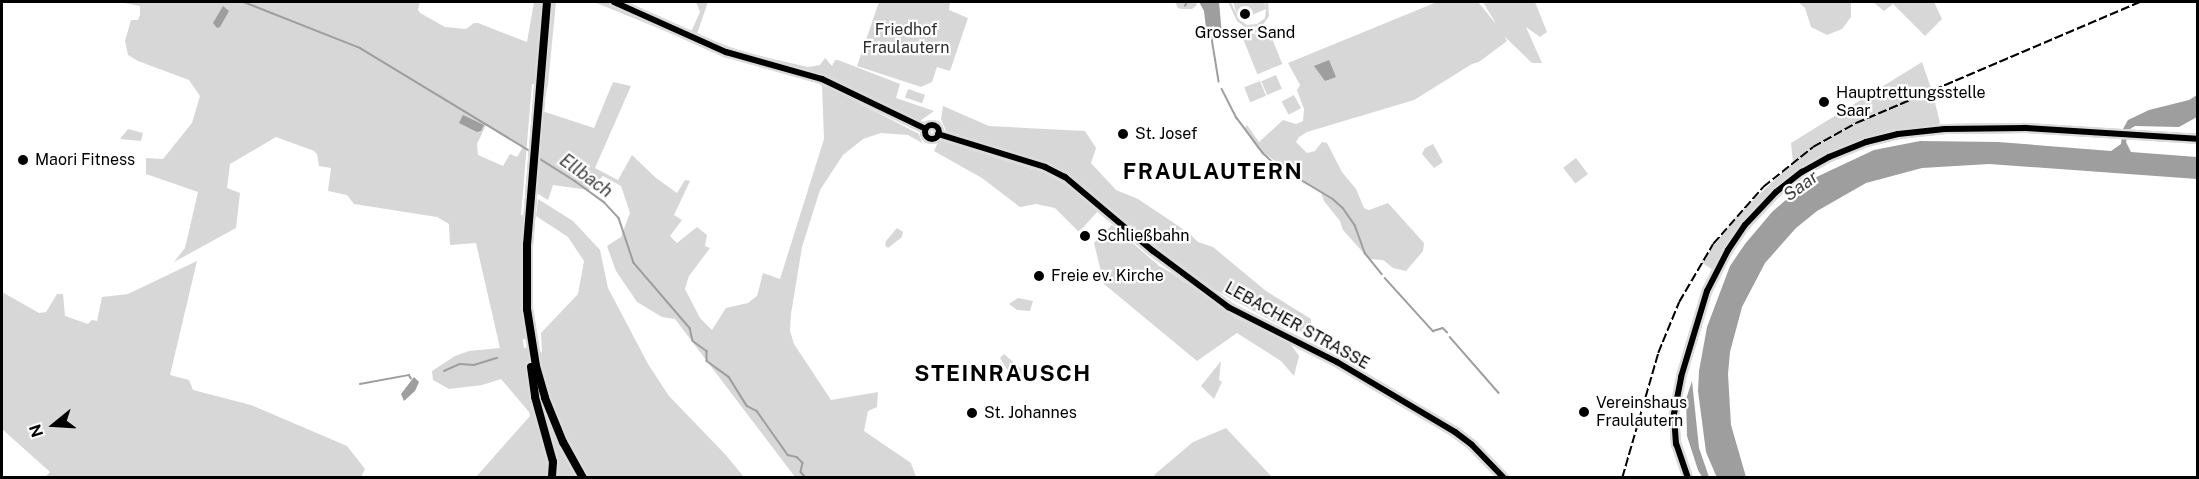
<!DOCTYPE html>
<html>
<head>
<meta charset="utf-8">
<style>
	body { margin:0 }
	#map { position:relative; width:2199px; height:479px; overflow:hidden; background:#fff; font-family:"Public Sans",sans-serif }
	div>[style] { position:absolute }
	.green>* { inset:0; background:#d7d7d7; transform-origin:0 0 }
	.water>* { inset:0; background:#9e9e9e }
	.stream>* { height:1.5px; margin:-0.75px; padding:0 0.75px; transform-origin:0.75px; border-radius:0.75px; background:#9e9e9e }
	.roads { filter:drop-shadow(2px 0 #dbdbdb) drop-shadow(-2px 0 #dbdbdb) drop-shadow(0 2px #dbdbdb) drop-shadow(0 -2px #dbdbdb) }
	.primary>* { height:6px; margin:-3px; padding:0 3px; transform-origin:3px; border-radius:3px; background:#000 }
	.primary>.ring { margin:-3px; padding:0; box-sizing:content-box; background:none; border:6px solid #000; border-radius:50% }
	.highway>* { height:8px; margin:-4px; padding:0 4px; transform-origin:4px; border-radius:4px; background:#000 }
	.rail>* { height:1.5px; margin-top:-0.75px; transform-origin:0; background:repeating-linear-gradient(90deg,#000 0 9px,transparent 0 12px) }
	.dots>* { width:16px; height:16px; translate:-50% -50%; box-sizing:border-box; border:3px solid #fff; border-radius:50% }
	span { translate:-50% -50%; white-space:nowrap; text-align:center; line-height:1.15; -webkit-text-stroke:4.5px #fff; paint-order:stroke }
	.park-label { font-size:16px; color:#2e2e2e }
	.poi-label { font-size:16px; color:#000 }
	.left { translate:0 -50%; text-align:left }
	.street-label { font-size:16px; color:#000 }
	.water-label { font-size:18px; color:#3f3f3f; font-style:italic }
	.district-label { font-size:22px; color:#000; font-weight:700; letter-spacing:1.5px }
	.frame { position:absolute; inset:0; border:3px solid #000; pointer-events:none }
	.north { position:absolute; left:24px; top:395px; width:60px; height:60px; -webkit-text-stroke:4px #fff; paint-order:stroke; rotate:252deg; font-size:16px; font-weight:700; line-height:24px; text-align:center; color:#000 }
	.north::after { content:''; display:block; margin:auto; width:21px; height:27px; background:#000; clip-path:polygon(50% 0,100% 100%,50% 72%,0 100%) }
</style>
</head>
<body>
<div id="map">
	<div class="green">
		<i style="clip-path:polygon(evenodd,119px 2px,420px 2px,418px 10px,420px 13px,445px 27px,466px 29px,474px 23px,478px 23px,527px 42px,534px 2px,556px 2px,548px 84px,543px 107px,544px 85px,532px 84px,521px 215px,533px 216px,533px 338px,523px 339px,524px 348px,535px 346px,542px 353px,541px 333px,578px 294px,584px 261px,568px 237px,536px 216px,538px 199px,573px 221px,600px 250px,608px 288px,648px 364px,669px 396px,724px 453px,744px 477px,476px 477px,530px 416px,529px 412px,501px 379px,482px 385px,449px 389px,433px 380px,432px 371px,455px 356px,469px 351px,500px 348px,476px 243px,450px 245px,449px 224px,437px 217px,354px 204px,347px 195px,328px 191px,331px 168px,319px 166px,317px 154px,314px 151px,276px 137px,230px 164px,227px 188px,240px 193px,236px 228px,174px 262px,185px 248px,198px 192px,146px 174px,146px 158px,163px 159px,192px 123px,200px 96px,189px 80px,138px 61px,128px 55px,125px 41px,131px 20px,138px 20px,140px 15px,140px 6px,119px 2px,486px 125px,523px 147px,517px 157px,510px 154px,503px 166px,478px 155px,477px 144px,486px 125px)"></i>
		<i style="clip-path:polygon(594px 2px,623px 2px,691px 32px,700px 12px,696px 2px,708px 2px,697px 34px,743px 52px,808px 67px,820px 65px,825px 58px,832px 66px,835px 60px,838px 60px,900px 84px,896px 98px,934px 111px,920px 121px,837px 82px,834px 90px,919px 134px,922px 143px,908px 135px,881px 133px,863px 139px,843px 155px,820px 190px,802px 247px,791px 314px,790px 331px,794px 344px,831px 400px,878px 392px,877px 407px,868px 411px,864px 431px,911px 463px,916px 477px,795px 477px,675px 319px,662px 317px,637px 302px,616px 271px,607px 246px,621px 237px,630px 213px,621px 186px,603px 176px,589px 190px,553px 185px,548px 200px,535px 192px,542px 111px,594px 128px,613px 82px,631px 86px,595px 168px,618px 180px,632px 155px,656px 178px,677px 193px,685px 180px,690px 181px,674px 215px,682px 220px,670px 236px,677px 243px,697px 227px,707px 235px,705px 246px,710px 248px,689px 276px,685px 289px,700px 318px,712px 330px,726px 308px,748px 303px,757px 296px,763px 273px,780px 279px,824px 139px,822px 84px,724px 55px)"></i>
		<i style="clip-path:polygon(879px 2px,950px 2px,949px 10px,968px 18px,950px 71px,937px 67px,932px 82px,921px 87px,857px 66px)"></i>
		<i style="clip-path:polygon(1175px 2px,1195px 2px,1197px 5px,1192px 9px,1181px 9px,1178px 8px)"></i>
		<i style="clip-path:polygon(evenodd,1228px 2px,1231px 2px,1238px 17px,1233px 2px,1264px 2px,1266px 8px,1265px 2px,1268px 2px,1269px 16px,1262px 26px,1246px 28px,1237px 21px,1228px 2px,1266px 9px,1265px 18px,1257px 24px,1247px 25px,1240px 20px,1266px 9px)"></i>
		<i style="clip-path:polygon(1437px 2px,1478px 2px,1496px 24px,1483px 2px,1535px 2px,1547px 32px,1540px 37px,1526px 27px,1542px 63px,1532px 63px,1504px 36px,1507px 41px,1479px 62px,1472px 64px,1414px 100px,1307px 132px,1299px 137px,1296px 142px,1307px 153px,1315px 151px,1322px 142px,1327px 143px,1342px 172px,1356px 189px,1364px 208px,1369px 210px,1388px 203px,1424px 243px,1423px 251px,1406px 271px,1393px 268px,1383px 260px,1369px 259px,1343px 230px,1340px 221px,1324px 201px,1321px 193px,1258px 149px,1244px 129px,1247px 125px,1259px 142px,1283px 120px,1296px 124px,1303px 121px,1304px 109px,1297px 90px,1300px 85px,1288px 63px)"></i>
		<i style="clip-path:polygon(1798px 2px,1851px 2px,1851px 17px,1842px 29px,1827px 35px,1811px 27px,1805px 8px)"></i>
		<i style="clip-path:polygon(1873px 2px,1934px 2px,1942px 19px,1925px 36px,1893px 4px,1884px 11px)"></i>
		<i style="left:1267px;top:26px;width:41px;height:27px;rotate:68deg"></i>
		<i style="clip-path:polygon(1922px 62px,1933px 94px,1940px 123px,1937px 125px,1871px 136px,1811px 163px,1759px 204px,1734px 234px,1713px 270px,1701px 262px,1738px 214px,1793px 163px,1791px 143px)"></i>
		<i style="left:1276px;top:75px;width:15px;height:16px;rotate:67deg"></i>
		<i style="left:1260px;top:81px;width:16px;height:17px;rotate:68deg"></i>
		<i style="left:908px;top:89px;width:18px;height:9px;rotate:19deg"></i>
		<i style="left:1294px;top:95px;width:15px;height:14px;rotate:62deg"></i>
		<i style="clip-path:polygon(943px 106px,989px 126px,1085px 131px,1096px 148px,1091px 163px,1116px 190px,1138px 199px,1189px 233px,1198px 242px,1213px 247px,1266px 291px,1311px 319px,1311px 328px,1302px 332px,1281px 326px,1215px 290px,1161px 250px,1069px 174px,1048px 163px,946px 131px,941px 119px)"></i>
		<i style="clip-path:polygon(128px 129px,143px 133px,141px 141px,120px 139px)"></i>
		<i style="clip-path:polygon(939px 140px,1043px 172px,1067px 185px,1098px 211px,1079px 232px,1055px 208px,1036px 204px,1020px 207px,982px 178px,934px 151px)"></i>
		<i style="clip-path:polygon(1433px 144px,1443px 162px,1434px 168px,1422px 154px,1425px 148px)"></i>
		<i style="left:1576px;top:158px;width:20px;height:16px;rotate:53deg"></i>
		<i style="clip-path:polygon(1112px 225px,1159px 266px,1172px 273px,1235px 317px,1289px 342px,1299px 356px,1294px 376px,1281px 361px,1237px 333px,1197px 361px,1104px 284px,1094px 243px)"></i>
		<i style="clip-path:polygon(897px 228px,903px 232px,902px 237px,888px 248px,885px 245px,886px 241px)"></i>
		<i style="clip-path:polygon(197px 261px,170px 375px,189px 380px,193px 390px,251px 405px,347px 446px,365px 469px,361px 477px,45px 477px,50px 472px,2px 429px,2px 292px,39px 313px,46px 312px,57px 294px,63px 294px,65px 316px,88px 324px,92px 320px,97px 321px,102px 297px,128px 294px)"></i>
		<i style="clip-path:polygon(1018px 298px,1033px 301px,1030px 311px,1017px 310px,1009px 304px)"></i>
		<i style="clip-path:polygon(1004px 354px,1028px 375px,1023px 379px,1013px 379px,1000px 358px)"></i>
		<i style="clip-path:polygon(1221px 361px,1219px 380px,1222px 382px,1214px 399px,1201px 386px)"></i>
		<i style="clip-path:polygon(1226px 428px,1272px 477px,1157px 478px,1154px 475px,1193px 442px)"></i>
	</div>
	<div class="water">
		<i style="clip-path:polygon(1199px 2px,1219px 2px,1222px 35px,1207px 37px,1204px 11px)"></i>
		<i style="clip-path:polygon(223px 6px,229px 11px,220px 27px,217px 28px,213px 23px)"></i>
		<i style="clip-path:polygon(1329px 60px,1336px 77px,1325px 81px,1314px 66px)"></i>
		<i style="clip-path:polygon(2197px 95px,2197px 117px,2179px 127px,2135px 126px,2130px 129px,2126px 142px,2131px 152px,2197px 157px,2197px 179px,1989px 164px,1922px 168px,1866px 183px,1817px 211px,1796px 228px,1765px 263px,1742px 307px,1730px 352px,1728px 374px,1731px 425px,1746px 477px,1717px 478px,1706px 452px,1698px 391px,1699px 371px,1707px 327px,1730px 266px,1745px 244px,1772px 212px,1808px 181px,1874px 150px,1920px 141px,1998px 142px,2111px 151px,2121px 144px,2123px 129px,2128px 120px,2149px 110px,2189px 100px)"></i>
		<i style="clip-path:polygon(463px 115px,484px 125px,481px 131px,477px 132px,459px 123px)"></i>
		<i style="clip-path:polygon(414px 377px,419px 382px,415px 391px,404px 401px,401px 394px)"></i>
		<i style="clip-path:polygon(1692px 381px,1699px 448px,1709px 477px,1702px 477px,1698px 470px,1687px 436px,1686px 399px)"></i>
	</div>
	<div class="stream">
		<i style="left:244px;top:2px;width:125px;rotate:21.6deg"></i>
		<i style="left:360px;top:48px;width:201px;rotate:31.2deg"></i>
		<i style="left:1185px;top:6px;width:4px;rotate:-63deg"></i>
		<i style="left:1212px;top:38px;width:44px;rotate:80.8deg"></i>
		<i style="left:1222px;top:89px;width:33px;rotate:63deg"></i>
		<i style="left:1237px;top:118px;width:44px;rotate:53.4deg"></i>
		<i style="left:1263px;top:153px;width:18px;rotate:43deg"></i>
		<i style="left:1276px;top:165px;width:66px;rotate:30.8deg"></i>
		<i style="left:1333px;top:199px;width:13px;rotate:42deg"></i>
		<i style="left:1343px;top:208px;width:21px;rotate:55deg"></i>
		<i style="left:1355px;top:225px;width:30px;rotate:70deg"></i>
		<i style="left:1365px;top:253px;width:27px;rotate:51deg"></i>
		<i style="left:537px;top:157px;width:45px;rotate:32.3deg"></i>
		<i style="left:575px;top:181px;width:36px;rotate:36deg"></i>
		<i style="left:604px;top:202px;width:22px;rotate:47deg"></i>
		<i style="left:619px;top:218px;width:47px;rotate:71.6deg"></i>
		<i style="left:634px;top:263px;width:86px;rotate:49.3deg"></i>
		<i style="left:690px;top:328px;width:13px;rotate:77deg"></i>
		<i style="left:693px;top:341px;width:17px;rotate:36deg"></i>
		<i style="left:707px;top:351px;width:10px;rotate:90deg"></i>
		<i style="left:707px;top:361px;width:27px;rotate:36deg"></i>
		<i style="left:729px;top:377px;width:34px;rotate:58deg"></i>
		<i style="left:747px;top:406px;width:11px;rotate:27deg"></i>
		<i style="left:757px;top:411px;width:54px;rotate:54.8deg"></i>
		<i style="left:788px;top:455px;width:9px;rotate:13deg"></i>
		<i style="left:797px;top:457px;width:8px;rotate:45deg"></i>
		<i style="left:803px;top:463px;width:9px;rotate:103deg"></i>
		<i style="left:801px;top:472px;width:8px;rotate:50deg"></i>
		<i style="left:1385px;top:278px;width:72px;rotate:47.8deg"></i>
		<i style="left:1433px;top:331px;width:10px;rotate:-17deg"></i>
		<i style="left:1443px;top:328px;width:6px;rotate:45deg"></i>
		<i style="left:1450px;top:337px;width:74px;rotate:48.8deg"></i>
		<i style="left:444px;top:371px;width:17px;rotate:-24deg"></i>
		<i style="left:460px;top:364px;width:14px;rotate:4deg"></i>
		<i style="left:474px;top:365px;width:24px;rotate:-17deg"></i>
		<i style="left:360px;top:384px;width:50px;rotate:-10.4deg"></i>
		<i style="left:409px;top:375px;width:4px;rotate:56deg"></i>
	</div>
	<div class="roads">
		<div class="primary">
			<i style="left:614px;top:2px;width:123px;rotate:24.1deg"></i>
			<i style="left:726px;top:52px;width:100px;rotate:15.7deg"></i>
			<i style="left:822px;top:79px;width:115px;rotate:25.7deg"></i>
			<i class="ring" style="left:925px;top:125px;width:8px;height:8px"></i>
			<i style="left:938px;top:134px;width:112px;rotate:17.1deg"></i>
			<i style="left:1045px;top:167px;width:22px;rotate:27deg"></i>
			<i style="left:1065px;top:177px;width:115px;rotate:40.1deg"></i>
			<i style="left:1153px;top:251px;width:94px;rotate:36.7deg"></i>
			<i style="left:1228px;top:307px;width:122px;rotate:26.8deg"></i>
			<i style="left:1337px;top:362px;width:137px;rotate:30.7deg"></i>
			<i style="left:1455px;top:432px;width:21px;rotate:37deg"></i>
			<i style="left:1472px;top:445px;width:46px;rotate:45.9deg"></i>
			<i style="left:1688px;top:478px;width:36px;rotate:-109deg"></i>
			<i style="left:1676px;top:444px;width:30px;rotate:-94deg"></i>
			<i style="left:1674px;top:414px;width:38px;rotate:-79deg"></i>
			<i style="left:1681px;top:377px;width:90px;rotate:-73.2deg"></i>
			<i style="left:1707px;top:291px;width:46px;rotate:-62.9deg"></i>
			<i style="left:1728px;top:250px;width:30px;rotate:-56deg"></i>
			<i style="left:1745px;top:225px;width:45px;rotate:-46.8deg"></i>
			<i style="left:1776px;top:192px;width:33px;rotate:-38deg"></i>
			<i style="left:1802px;top:172px;width:31px;rotate:-29deg"></i>
			<i style="left:1829px;top:157px;width:40px;rotate:-22deg"></i>
			<i style="left:1866px;top:142px;width:33px;rotate:-14deg"></i>
			<i style="left:1898px;top:134px;width:47px;rotate:-6.1deg"></i>
			<i style="left:1945px;top:129px;width:80px;rotate:-0.7deg"></i>
			<i style="left:2025px;top:128px;width:173px;rotate:3.6deg"></i>
		</div>
		<div class="highway">
			<i style="left:547px;top:2px;width:244px;rotate:94.7deg"></i>
			<i style="left:527px;top:245px;width:64px;rotate:90deg"></i>
			<i style="left:527px;top:309px;width:58px;rotate:81deg"></i>
			<i style="left:536px;top:366px;width:33px;rotate:74deg"></i>
			<i style="left:545px;top:398px;width:48px;rotate:67.8deg"></i>
			<i style="left:563px;top:442px;width:41px;rotate:60.9deg"></i>
			<i style="left:531px;top:367px;width:30px;rotate:82deg"></i>
			<i style="left:535px;top:397px;width:67px;rotate:74.5deg"></i>
			<i style="left:553px;top:462px;width:16px;rotate:94deg"></i>
		</div>
	</div>
	<div class="rail">
		<i style="left:1622px;top:478px;width:130px;rotate:-73.9deg"></i>
		<i style="left:1658px;top:353px;width:55px;rotate:-67.6deg"></i>
		<i style="left:1679px;top:302px;width:67px;rotate:-59.6deg"></i>
		<i style="left:1713px;top:244px;width:76px;rotate:-48.7deg"></i>
		<i style="left:1763px;top:187px;width:64px;rotate:-38.7deg"></i>
		<i style="left:1813px;top:147px;width:49px;rotate:-29.2deg"></i>
		<i style="left:1856px;top:123px;width:309px;rotate:-23.1deg"></i>
	</div>
	<div class="dots">
		<i style="left:1245px;top:14px;background:#000"></i>
		<i style="left:1824px;top:102px;background:#000"></i>
		<i style="left:1123px;top:134px;background:#000"></i>
		<i style="left:23px;top:160px;background:#000"></i>
		<i style="left:1085px;top:236px;background:#000"></i>
		<i style="left:1039px;top:276px;background:#000"></i>
		<i style="left:1584px;top:412px;background:#000"></i>
		<i style="left:972px;top:413px;background:#000"></i>
	</div>
	<div class="park-label">
		<span style="left:906px;top:39px">Friedhof<br>Fraulautern</span>
	</div>
	<div class="poi-label">
		<span style="left:1245px;top:33px">Grosser Sand</span>
		<span class="left" style="left:1836px;top:102px">Hauptrettungsstelle<br>Saar</span>
		<span class="left" style="left:1135px;top:134px">St. Josef</span>
		<span class="left" style="left:35px;top:160px">Maori Fitness</span>
		<span class="left" style="left:1097px;top:236px">Schließbahn</span>
		<span class="left" style="left:1051px;top:276px">Freie ev. Kirche</span>
		<span class="left" style="left:1596px;top:412px">Vereinshaus<br>Fraulautern</span>
		<span class="left" style="left:984px;top:413px">St. Johannes</span>
	</div>
	<div class="street-label">
		<span style="left:1297px;top:326px;rotate:29deg">LEBACHER STRASSE</span>
	</div>
	<div class="water-label">
		<span style="left:586px;top:176px;rotate:36deg">Ellbach</span>
		<span style="left:1801px;top:186px;rotate:-36deg">Saar</span>
	</div>
	<div class="district-label">
		<span style="left:1213px;top:172px">FRAULAUTERN</span>
		<span style="left:1003px;top:374px">STEINRAUSCH</span>
	</div>
	<div class="frame"></div>
	<div class="north">N</div>
</div>
</body>
</html>
